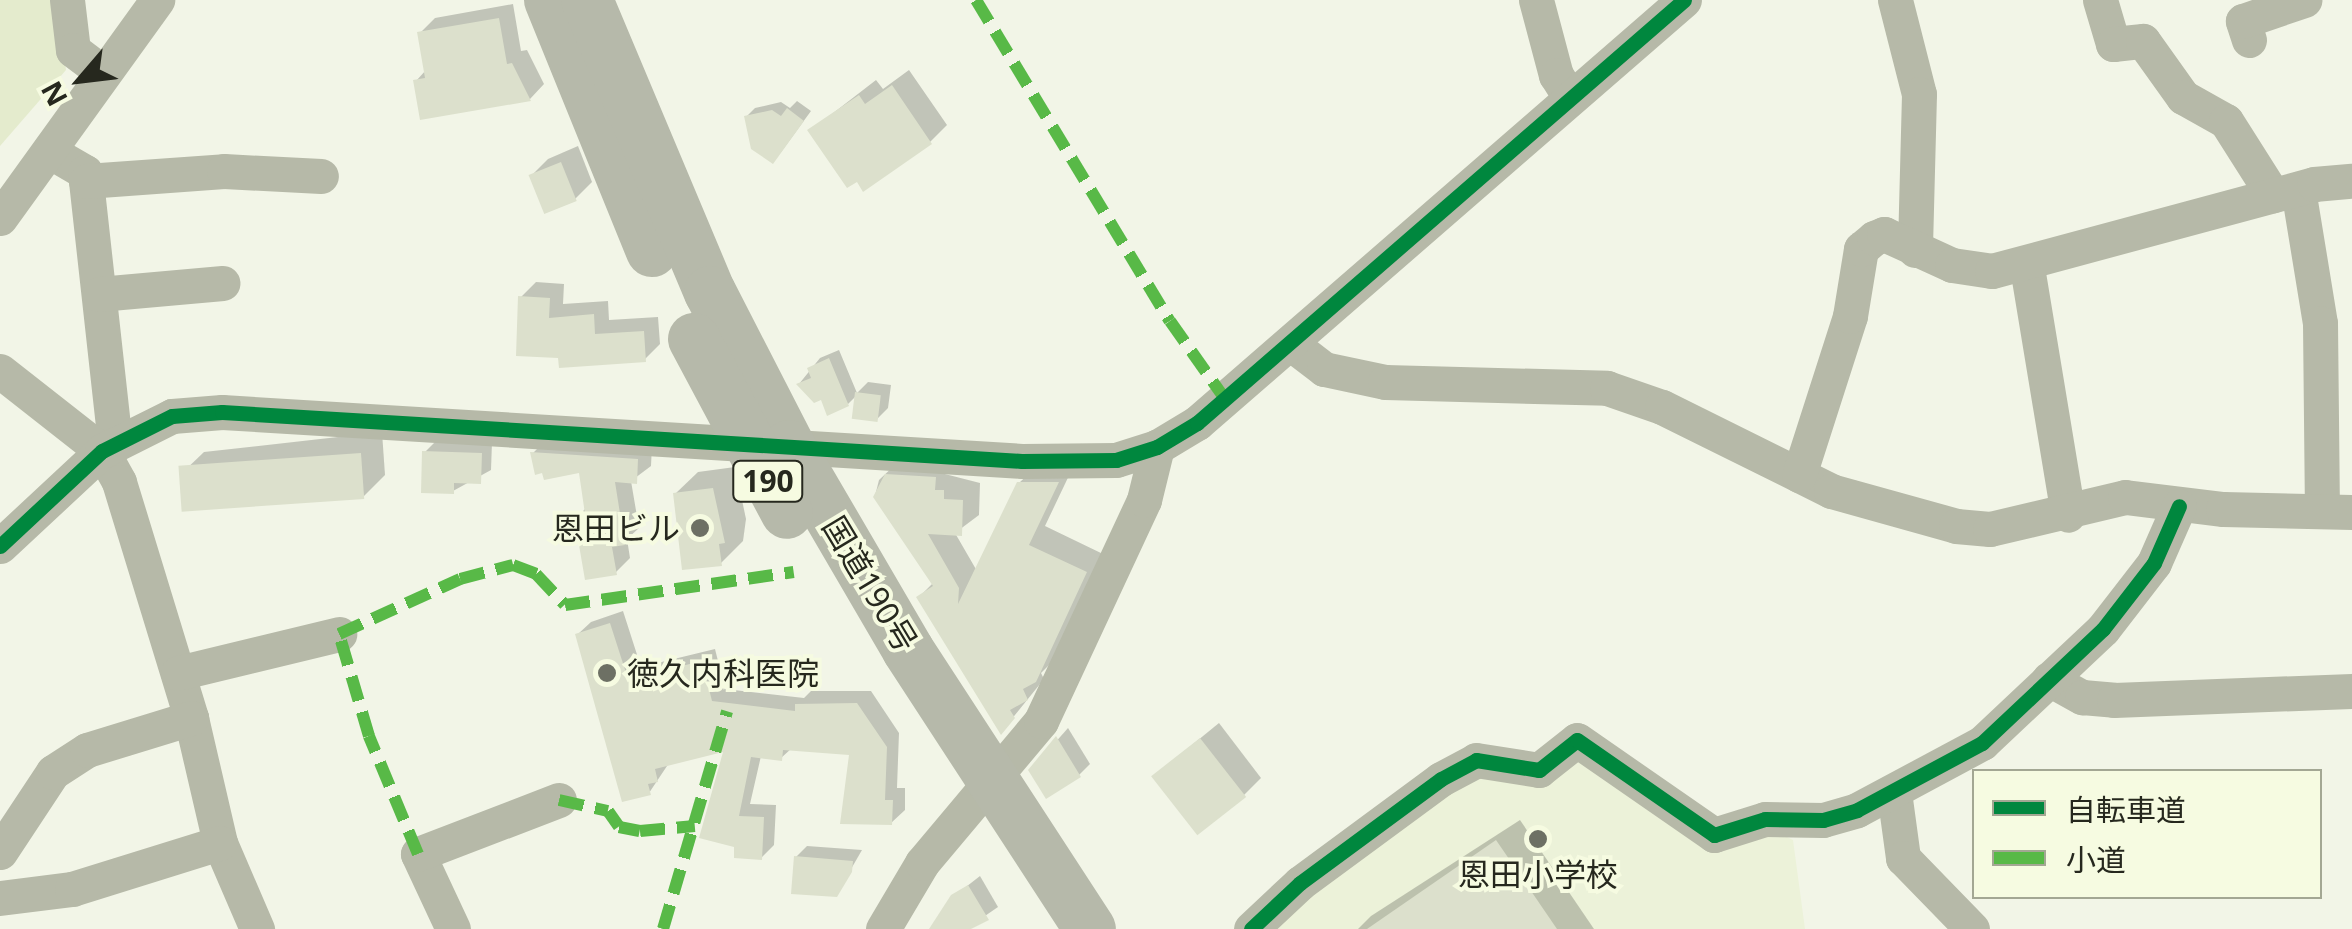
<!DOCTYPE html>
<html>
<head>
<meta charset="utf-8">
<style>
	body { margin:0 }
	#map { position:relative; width:2352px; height:929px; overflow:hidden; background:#f2f5e7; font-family:"Noto Sans","Noto Sans JP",sans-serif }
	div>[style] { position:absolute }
	.built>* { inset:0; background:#ecf2d9 }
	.green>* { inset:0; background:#e4ebcd }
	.shadow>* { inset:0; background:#0003 }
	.building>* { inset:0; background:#dce0cc; transform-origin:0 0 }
	.minor>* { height:35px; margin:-17.5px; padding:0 17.5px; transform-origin:17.5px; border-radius:17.5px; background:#b6b9a8 }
	.highway>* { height:52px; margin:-26px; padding:0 26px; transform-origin:26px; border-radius:26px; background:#b6b9aa }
	.quiet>* { height:12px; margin-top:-6px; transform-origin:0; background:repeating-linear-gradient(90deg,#58b947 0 25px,transparent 0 37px) }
	.cycleway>* { height:15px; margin:-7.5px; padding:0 7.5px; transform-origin:7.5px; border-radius:7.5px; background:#00873e }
	.dots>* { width:28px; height:28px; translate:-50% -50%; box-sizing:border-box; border:5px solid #f6fbe1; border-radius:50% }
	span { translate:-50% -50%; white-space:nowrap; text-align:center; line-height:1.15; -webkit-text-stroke:8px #f6fbe1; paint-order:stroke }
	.shield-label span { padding:2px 8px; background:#f6fbe1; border:2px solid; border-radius:8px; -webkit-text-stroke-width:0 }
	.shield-label { font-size:30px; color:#26281e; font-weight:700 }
	.poi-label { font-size:32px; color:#26281e }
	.right { translate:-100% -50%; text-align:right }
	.left { translate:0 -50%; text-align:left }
	.street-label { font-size:32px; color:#26281e }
	.legend { position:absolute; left:1972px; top:769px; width:350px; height:130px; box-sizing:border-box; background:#f6fbe1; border:2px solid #a3a793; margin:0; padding:12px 18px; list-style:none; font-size:30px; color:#26281e }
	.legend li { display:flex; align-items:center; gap:20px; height:50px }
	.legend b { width:50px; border:2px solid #a3a793 }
	.north { position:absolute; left:30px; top:30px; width:100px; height:100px; -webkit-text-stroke:8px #f6fbe1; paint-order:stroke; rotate:242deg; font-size:28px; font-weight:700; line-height:40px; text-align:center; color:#26281e }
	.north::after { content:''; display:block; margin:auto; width:35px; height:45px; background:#26281e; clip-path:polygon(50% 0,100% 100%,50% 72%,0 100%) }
</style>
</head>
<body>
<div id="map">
	<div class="built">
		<i style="clip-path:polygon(1584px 749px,1712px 845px,1777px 832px,1793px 840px,1805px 929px,1261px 929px,1484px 766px)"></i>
	</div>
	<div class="green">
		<i style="clip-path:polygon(0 0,57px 0,66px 70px,0 146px)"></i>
	</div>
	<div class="shadow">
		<i style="clip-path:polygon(513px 4px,521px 51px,527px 50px,544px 84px,530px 99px,422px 117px,416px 81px,426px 70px,420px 33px,435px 18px)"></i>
		<i style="clip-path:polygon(909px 70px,947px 125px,930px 142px,810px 131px,876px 80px,883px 89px)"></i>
		<i style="clip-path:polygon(797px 101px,811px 111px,781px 152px,747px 116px,755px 108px,781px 102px,790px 108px)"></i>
		<i style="clip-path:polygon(578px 146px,592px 182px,575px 199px,531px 176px,548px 159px)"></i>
		<i style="clip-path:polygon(536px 282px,564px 284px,563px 304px,608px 301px,609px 320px,658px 317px,660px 344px,645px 359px,560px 356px,521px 297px)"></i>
		<i style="clip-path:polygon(839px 350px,857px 393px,868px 382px,891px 385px,888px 408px,877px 419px,857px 395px,848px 404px,799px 384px,820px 358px)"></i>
		<i style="clip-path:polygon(382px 432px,385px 475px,363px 497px,181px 474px,204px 452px)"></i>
		<i style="clip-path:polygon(547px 439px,652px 445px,651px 466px,631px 481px,639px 528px,627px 539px,630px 558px,615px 573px,577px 517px,587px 507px,581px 470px,533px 453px)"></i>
		<i style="clip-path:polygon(436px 441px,492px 442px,491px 470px,453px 491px,425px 452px)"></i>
		<i style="clip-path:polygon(898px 462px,980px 483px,979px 515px,955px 533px,977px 571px,1019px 483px,1038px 465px,1074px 465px,1045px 526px,1103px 554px,1053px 661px,1041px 673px,1044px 679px,1002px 731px,919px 597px,934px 582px,875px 496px,879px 480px)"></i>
		<i style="clip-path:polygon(735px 467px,746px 519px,743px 541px,721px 563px,675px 494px,698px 472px)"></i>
		<i style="clip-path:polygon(623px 611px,641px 667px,715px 649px,725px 689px,804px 698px,811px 691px,871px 691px,899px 733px,897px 788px,905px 788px,905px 810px,891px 823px,852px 752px,792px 748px,781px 758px,761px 756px,750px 804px,776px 805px,774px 845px,761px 858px,737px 845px,726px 749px,669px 763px,649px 793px,577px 635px,591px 622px)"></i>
		<i style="clip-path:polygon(1219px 723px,1261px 778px,1244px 795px,1154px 776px)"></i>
		<i style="clip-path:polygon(1068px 728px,1090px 764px,1079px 775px,1031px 770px)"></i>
		<i style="clip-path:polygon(1520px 820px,1594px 929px,1358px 929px,1371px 916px)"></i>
		<i style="clip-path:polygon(807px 846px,862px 850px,836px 895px,796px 857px)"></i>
		<i style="clip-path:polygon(980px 876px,998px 907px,966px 929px,936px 929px,953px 897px)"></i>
	</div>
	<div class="building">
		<i style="clip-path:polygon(499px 18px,507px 64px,512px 63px,531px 101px,420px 120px,413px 80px,425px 78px,417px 32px)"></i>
		<i style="clip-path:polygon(892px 85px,932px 144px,863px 192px,857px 182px,847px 188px,807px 130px,859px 95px,865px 104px)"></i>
		<i style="clip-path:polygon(787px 108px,804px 121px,773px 164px,751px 149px,744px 116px,772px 110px,781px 116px)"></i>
		<i style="left:561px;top:162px;width:42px;height:35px;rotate:68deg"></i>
		<i style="clip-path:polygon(518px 296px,550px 298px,549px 318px,594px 314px,595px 334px,644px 331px,646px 362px,559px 368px,558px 358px,516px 356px)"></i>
		<i style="clip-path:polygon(829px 358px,849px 406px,827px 416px,821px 400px,814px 403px,796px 384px,811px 378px,807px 368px)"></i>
		<i style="left:855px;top:392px;width:26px;height:27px;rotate:7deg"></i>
		<i style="clip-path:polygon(422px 451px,482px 453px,481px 484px,454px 483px,454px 494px,421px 493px)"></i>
		<i style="clip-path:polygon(530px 452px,638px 459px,637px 484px,615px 482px,625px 545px,612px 547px,617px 575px,585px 580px,574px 516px,585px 514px,579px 473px,544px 480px,542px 473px,535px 475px)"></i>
		<i style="left:361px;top:453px;width:46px;height:183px;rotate:86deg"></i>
		<i style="clip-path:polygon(885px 474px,936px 477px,935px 490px,944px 490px,944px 499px,963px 500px,962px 536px,928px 534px,959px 588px,958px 604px,1017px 482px,1059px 482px,1029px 545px,1087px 572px,1036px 682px,1023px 689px,1028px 700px,1010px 710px,1015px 718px,1001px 735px,916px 597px,933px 586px,873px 497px)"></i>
		<i style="clip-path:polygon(713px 488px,725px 543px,719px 544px,722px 566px,682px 570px,673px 493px)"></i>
		<i style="clip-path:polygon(610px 623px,628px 679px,702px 661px,712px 701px,795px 711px,795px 704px,857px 703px,887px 747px,885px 800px,893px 800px,892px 825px,840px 824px,849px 755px,783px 750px,782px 761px,751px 757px,739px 816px,764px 817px,762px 860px,734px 858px,734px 847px,699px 838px,723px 752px,655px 769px,658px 782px,648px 784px,651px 795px,622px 802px,575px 634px)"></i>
		<i style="clip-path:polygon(1056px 736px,1081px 777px,1046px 799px,1028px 770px)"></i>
		<i style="left:1200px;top:738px;width:75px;height:62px;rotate:52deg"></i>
		<i style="clip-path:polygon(1496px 840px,1557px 929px,1367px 929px)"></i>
		<i style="clip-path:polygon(794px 856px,853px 861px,852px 872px,837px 897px,791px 894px)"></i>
		<i style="clip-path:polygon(968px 885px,989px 920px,971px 929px,929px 929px,951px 895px)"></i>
	</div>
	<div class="minor">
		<i style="left:67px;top:0;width:50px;rotate:83.2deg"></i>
		<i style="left:73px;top:50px;width:38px;rotate:37deg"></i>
		<i style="left:1536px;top:0;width:78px;rotate:75.1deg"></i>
		<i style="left:1556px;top:75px;width:26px;rotate:58deg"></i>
		<i style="left:1895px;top:0;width:97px;rotate:75.7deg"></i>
		<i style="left:1919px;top:94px;width:156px;rotate:91.5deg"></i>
		<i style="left:2100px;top:0;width:46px;rotate:73.5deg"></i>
		<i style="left:2113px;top:44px;width:30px;rotate:-6deg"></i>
		<i style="left:2143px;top:41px;width:69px;rotate:54.5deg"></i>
		<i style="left:2183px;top:97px;width:49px;rotate:29.2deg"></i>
		<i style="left:2226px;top:121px;width:88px;rotate:57.6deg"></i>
		<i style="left:2249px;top:40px;width:20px;rotate:-108deg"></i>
		<i style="left:2243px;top:21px;width:65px;rotate:-19deg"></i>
		<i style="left:49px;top:151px;width:42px;rotate:30.3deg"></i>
		<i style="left:85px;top:172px;width:273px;rotate:83.7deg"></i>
		<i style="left:86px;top:181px;width:138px;rotate:-4.1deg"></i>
		<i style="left:224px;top:171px;width:97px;rotate:3deg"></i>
		<i style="left:2298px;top:189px;width:136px;rotate:80.7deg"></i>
		<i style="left:2320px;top:323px;width:188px;rotate:89.4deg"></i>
		<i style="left:0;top:218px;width:269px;rotate:-54.2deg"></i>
		<i style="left:2027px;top:267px;width:251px;rotate:80.6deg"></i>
		<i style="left:99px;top:294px;width:124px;rotate:-5.1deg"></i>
		<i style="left:1290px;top:343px;width:43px;rotate:37.4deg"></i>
		<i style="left:1324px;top:369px;width:62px;rotate:12deg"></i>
		<i style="left:1385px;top:382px;width:222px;rotate:1.5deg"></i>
		<i style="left:1607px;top:388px;width:58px;rotate:19.1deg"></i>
		<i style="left:1662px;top:407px;width:189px;rotate:26.4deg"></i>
		<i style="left:1831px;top:491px;width:130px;rotate:15.6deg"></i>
		<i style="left:1956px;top:526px;width:34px;rotate:5deg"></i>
		<i style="left:1990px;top:529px;width:139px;rotate:-13.3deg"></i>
		<i style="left:2125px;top:497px;width:99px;rotate:7deg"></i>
		<i style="left:2223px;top:509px;width:129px;rotate:1.3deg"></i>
		<i style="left:0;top:371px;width:130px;rotate:38.1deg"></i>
		<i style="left:102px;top:451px;width:35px;rotate:61deg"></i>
		<i style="left:119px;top:482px;width:247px;rotate:73deg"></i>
		<i style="left:191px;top:718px;width:128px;rotate:76.9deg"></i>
		<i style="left:220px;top:843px;width:94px;rotate:66.7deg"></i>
		<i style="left:1799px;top:475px;width:167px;rotate:-72.2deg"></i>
		<i style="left:1850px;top:316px;width:68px;rotate:-80.7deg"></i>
		<i style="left:1861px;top:249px;width:17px;rotate:-40deg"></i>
		<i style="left:1874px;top:238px;width:11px;rotate:-22deg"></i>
		<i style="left:1884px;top:234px;width:75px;rotate:24.5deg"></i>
		<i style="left:1952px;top:265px;width:40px;rotate:8.5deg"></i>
		<i style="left:1992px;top:271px;width:334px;rotate:-15.1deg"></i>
		<i style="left:2314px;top:184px;width:38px;rotate:-5deg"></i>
		<i style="left:0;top:546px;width:139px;rotate:-43deg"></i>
		<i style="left:102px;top:451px;width:78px;rotate:-26.6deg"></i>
		<i style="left:172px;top:416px;width:50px;rotate:-4.6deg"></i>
		<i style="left:222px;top:412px;width:801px;rotate:3.5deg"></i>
		<i style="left:1022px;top:461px;width:94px;rotate:-0.6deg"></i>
		<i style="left:1116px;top:460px;width:43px;rotate:-17.6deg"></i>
		<i style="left:1157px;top:447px;width:47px;rotate:-31deg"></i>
		<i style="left:1197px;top:423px;width:645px;rotate:-40.98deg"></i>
		<i style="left:178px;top:673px;width:166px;rotate:-13.6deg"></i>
		<i style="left:2049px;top:679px;width:38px;rotate:29deg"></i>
		<i style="left:2082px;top:697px;width:32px;rotate:5deg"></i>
		<i style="left:2114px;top:700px;width:238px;rotate:-2.2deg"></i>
		<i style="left:1894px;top:792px;width:67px;rotate:82.2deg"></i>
		<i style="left:1903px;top:858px;width:99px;rotate:45.8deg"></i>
		<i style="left:0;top:852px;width:96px;rotate:-56.5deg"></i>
		<i style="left:53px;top:772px;width:40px;rotate:-32.9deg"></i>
		<i style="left:87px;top:750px;width:109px;rotate:-17.1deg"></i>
		<i style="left:0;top:898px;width:73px;rotate:-7.1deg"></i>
		<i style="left:72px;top:889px;width:155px;rotate:-17.3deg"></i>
		<i style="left:453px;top:929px;width:83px;rotate:-115deg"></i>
		<i style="left:418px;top:854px;width:151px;rotate:-21deg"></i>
		<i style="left:883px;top:929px;width:77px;rotate:-59.4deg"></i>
		<i style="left:922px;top:863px;width:185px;rotate:-50deg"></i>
		<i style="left:1041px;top:721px;width:244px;rotate:-65deg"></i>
		<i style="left:1144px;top:500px;width:55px;rotate:-76.2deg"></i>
		<i style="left:1251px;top:929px;width:67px;rotate:-43.2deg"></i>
		<i style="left:1300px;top:883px;width:175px;rotate:-36.4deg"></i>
		<i style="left:1441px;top:779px;width:40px;rotate:-28deg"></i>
		<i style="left:1476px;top:760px;width:64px;rotate:9deg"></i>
		<i style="left:1539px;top:770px;width:48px;rotate:-38.3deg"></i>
		<i style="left:1577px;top:740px;width:167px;rotate:34.7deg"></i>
		<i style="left:1714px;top:835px;width:53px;rotate:-17.4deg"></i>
		<i style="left:1765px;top:819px;width:58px;rotate:1deg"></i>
		<i style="left:1823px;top:820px;width:35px;rotate:-16deg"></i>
		<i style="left:1857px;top:810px;width:142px;rotate:-28.2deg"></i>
		<i style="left:1982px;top:743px;width:166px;rotate:-43.3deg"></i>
		<i style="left:2103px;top:629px;width:83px;rotate:-52.3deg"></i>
		<i style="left:2154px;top:563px;width:62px;rotate:-66.3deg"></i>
	</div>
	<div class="highway">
		<i style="left:550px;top:0;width:271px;rotate:67.9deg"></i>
		<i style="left:587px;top:0;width:317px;rotate:67.2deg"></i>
		<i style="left:710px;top:292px;width:173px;rotate:62.8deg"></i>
		<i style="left:789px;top:446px;width:236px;rotate:59.7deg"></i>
		<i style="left:908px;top:650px;width:333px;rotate:56.9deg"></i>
		<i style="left:694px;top:339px;width:197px;rotate:61.9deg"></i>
	</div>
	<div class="quiet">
		<i style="left:976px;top:0;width:375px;rotate:58.9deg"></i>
		<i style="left:1170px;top:321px;width:95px;rotate:54.8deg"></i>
		<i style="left:559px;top:800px;width:50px;rotate:12.7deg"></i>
		<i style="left:608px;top:811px;width:19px;rotate:55deg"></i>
		<i style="left:619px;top:827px;width:21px;rotate:11deg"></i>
		<i style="left:640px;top:831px;width:55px;rotate:-5.2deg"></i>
		<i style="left:418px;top:854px;width:128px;rotate:-112.6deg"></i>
		<i style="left:369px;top:736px;width:106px;rotate:-106.4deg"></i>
		<i style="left:339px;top:634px;width:133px;rotate:-24.4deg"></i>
		<i style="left:460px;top:579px;width:55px;rotate:-14.8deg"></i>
		<i style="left:513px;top:565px;width:25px;rotate:21deg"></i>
		<i style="left:536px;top:574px;width:42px;rotate:46.9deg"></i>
		<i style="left:565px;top:605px;width:231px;rotate:-8.2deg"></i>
		<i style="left:663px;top:929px;width:227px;rotate:-73.6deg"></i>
	</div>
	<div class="cycleway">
		<i style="left:0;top:546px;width:139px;rotate:-43deg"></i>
		<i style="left:102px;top:451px;width:78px;rotate:-26.6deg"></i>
		<i style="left:172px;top:416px;width:50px;rotate:-4.6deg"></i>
		<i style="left:222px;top:412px;width:801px;rotate:3.5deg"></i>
		<i style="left:1022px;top:461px;width:94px;rotate:-0.6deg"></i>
		<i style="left:1116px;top:460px;width:43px;rotate:-17.6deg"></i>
		<i style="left:1157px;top:447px;width:47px;rotate:-31deg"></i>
		<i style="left:1197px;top:423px;width:645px;rotate:-40.98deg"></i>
		<i style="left:1251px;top:929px;width:67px;rotate:-43.2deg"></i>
		<i style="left:1300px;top:883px;width:175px;rotate:-36.4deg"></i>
		<i style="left:1441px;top:779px;width:40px;rotate:-28deg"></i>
		<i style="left:1476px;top:760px;width:64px;rotate:9deg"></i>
		<i style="left:1539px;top:770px;width:48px;rotate:-38.3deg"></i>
		<i style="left:1577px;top:740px;width:167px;rotate:34.7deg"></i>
		<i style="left:1714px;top:835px;width:53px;rotate:-17.4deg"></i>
		<i style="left:1765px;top:819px;width:58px;rotate:1deg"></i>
		<i style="left:1823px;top:820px;width:35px;rotate:-16deg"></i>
		<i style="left:1857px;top:810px;width:142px;rotate:-28.2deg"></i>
		<i style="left:1982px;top:743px;width:166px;rotate:-43.3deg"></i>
		<i style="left:2103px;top:629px;width:83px;rotate:-52.3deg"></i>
		<i style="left:2154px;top:563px;width:62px;rotate:-66.3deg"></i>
	</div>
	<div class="dots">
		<i style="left:700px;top:528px;background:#6d7064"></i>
		<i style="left:607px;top:673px;background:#6d7064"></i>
		<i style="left:1538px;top:839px;background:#6d7064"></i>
	</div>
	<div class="shield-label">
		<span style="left:768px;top:481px">190</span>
	</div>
	<div class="poi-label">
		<span class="right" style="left:680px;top:528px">恩田ビル</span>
		<span class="left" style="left:627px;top:673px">徳久内科医院</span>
		<span style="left:1538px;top:874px">恩田小学校</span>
	</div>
	<div class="street-label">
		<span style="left:870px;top:584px;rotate:59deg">国道190号</span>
	</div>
	<ul class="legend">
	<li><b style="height:12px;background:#00873e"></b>自転車道</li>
	<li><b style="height:12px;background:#58b947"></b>小道</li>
	</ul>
	<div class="north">N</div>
</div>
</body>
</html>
